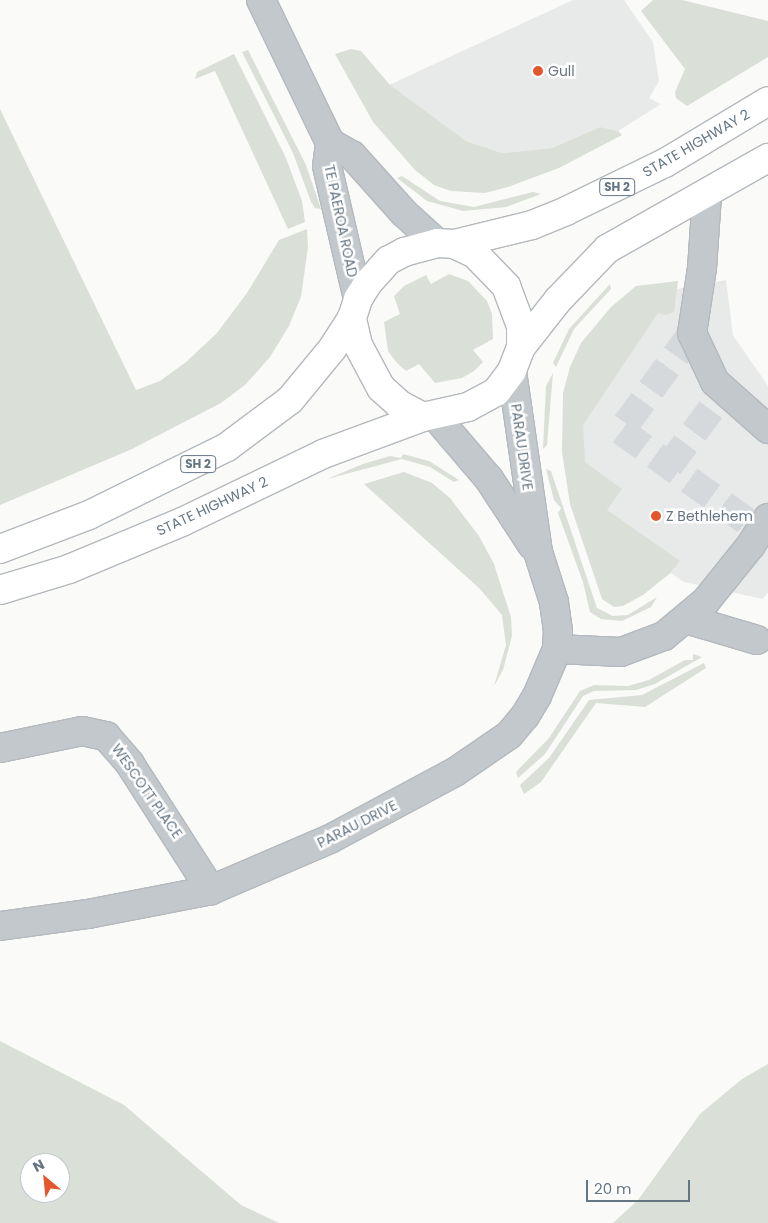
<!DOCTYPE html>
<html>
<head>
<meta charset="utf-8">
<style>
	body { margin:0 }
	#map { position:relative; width:768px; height:1223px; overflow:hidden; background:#fafaf8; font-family:Poppins,sans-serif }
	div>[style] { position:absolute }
	.built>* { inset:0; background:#e8e9e9 }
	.green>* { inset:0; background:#dadfd7 }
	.minor-tunnel>* { height:28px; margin-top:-14px; transform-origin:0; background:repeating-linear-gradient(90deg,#d5d9db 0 28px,transparent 0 42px) }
	.roads { filter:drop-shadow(1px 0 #b4b9bd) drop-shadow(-1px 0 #b4b9bd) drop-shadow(0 1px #b4b9bd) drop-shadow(0 -1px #b4b9bd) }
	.minor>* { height:28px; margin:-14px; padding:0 14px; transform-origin:14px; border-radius:14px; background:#c3c8cc }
	.highway>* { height:28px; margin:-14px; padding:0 14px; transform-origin:14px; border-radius:14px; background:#fff }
	.dots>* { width:14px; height:14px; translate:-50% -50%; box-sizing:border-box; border:2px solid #fff; border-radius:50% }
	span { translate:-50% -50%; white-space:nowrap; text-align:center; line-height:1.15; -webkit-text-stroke:5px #fff; paint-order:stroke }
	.shield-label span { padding:1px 4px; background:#fff; border:1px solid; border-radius:4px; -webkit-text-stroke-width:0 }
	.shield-label { font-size:12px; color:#657683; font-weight:700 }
	.poi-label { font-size:14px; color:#657683 }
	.left { translate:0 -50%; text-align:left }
	.street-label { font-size:14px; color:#657683 }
	.north { position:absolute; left:20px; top:1153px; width:50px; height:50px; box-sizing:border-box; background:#fff; border:1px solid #c1c8cd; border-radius:50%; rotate:332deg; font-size:14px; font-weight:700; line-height:20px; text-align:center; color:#657683 }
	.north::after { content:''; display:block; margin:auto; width:18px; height:22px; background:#e4572e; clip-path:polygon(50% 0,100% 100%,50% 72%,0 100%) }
	.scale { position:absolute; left:586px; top:1180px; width:104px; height:22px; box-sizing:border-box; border:2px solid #657683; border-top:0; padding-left:6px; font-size:15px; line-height:18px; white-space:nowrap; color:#657683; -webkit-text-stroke:4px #fff; paint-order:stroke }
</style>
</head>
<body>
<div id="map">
	<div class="built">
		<i style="clip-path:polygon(573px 0,624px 0,653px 42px,659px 81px,649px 98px,661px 104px,618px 131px,600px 127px,552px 148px,502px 153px,466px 141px,389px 85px)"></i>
		<i style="clip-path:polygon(726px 280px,733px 335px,768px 386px,768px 592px,763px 599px,684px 582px,671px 573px,648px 591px,572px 488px,567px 419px,645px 307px,677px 289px)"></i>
	</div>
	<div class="green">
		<i style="clip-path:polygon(653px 0,682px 0,768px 21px,768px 57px,687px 106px,676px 98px,675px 92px,685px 69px,641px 11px)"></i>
		<i style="clip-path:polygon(351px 49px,361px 51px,390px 85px,466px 141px,502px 153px,552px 148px,600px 127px,618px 131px,622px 135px,559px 168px,508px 187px,485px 193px,451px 191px,434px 185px,415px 170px,373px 122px,335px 54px)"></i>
		<i style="clip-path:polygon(248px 50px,306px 165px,321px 209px,315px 208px,311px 202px,293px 153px,242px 52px)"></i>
		<i style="clip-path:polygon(234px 54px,286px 158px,302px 201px,305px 222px,288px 229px,215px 71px,195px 79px,197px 72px)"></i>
		<i style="clip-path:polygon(0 109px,136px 390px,160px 381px,186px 362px,217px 333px,247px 293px,279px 240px,307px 229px,308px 247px,301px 297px,289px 326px,270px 357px,245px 385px,221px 403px,132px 449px,0 505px)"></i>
		<i style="clip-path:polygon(402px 176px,440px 201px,474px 207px,533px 192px,541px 194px,506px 207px,463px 211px,427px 201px,397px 178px)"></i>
		<i style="clip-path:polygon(449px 274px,468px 281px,487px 301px,492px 314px,493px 339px,473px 350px,483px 362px,474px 371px,462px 378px,435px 383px,419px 364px,406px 371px,397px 363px,388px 351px,384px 322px,400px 314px,394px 296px,404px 286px,426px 275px,431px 284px)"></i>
		<i style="clip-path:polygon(678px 281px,674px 312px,666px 315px,658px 313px,583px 425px,585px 462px,622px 489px,607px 510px,680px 561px,671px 572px,643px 595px,623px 606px,614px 607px,602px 599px,570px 504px,562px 452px,563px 393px,570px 367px,581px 343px,611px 307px,636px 286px)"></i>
		<i style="clip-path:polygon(610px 284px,611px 289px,574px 329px,556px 367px,553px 363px,569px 329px)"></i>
		<i style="clip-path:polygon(553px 373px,547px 445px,543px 449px,546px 386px)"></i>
		<i style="clip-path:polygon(403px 454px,429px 461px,459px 480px,454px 482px,430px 467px,402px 459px,327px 479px,363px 464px,390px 456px,401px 458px)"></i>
		<i style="clip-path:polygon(546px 469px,551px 471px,597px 608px,613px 616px,628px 615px,657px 597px,651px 607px,622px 621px,601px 619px,590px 612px,583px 582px,558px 513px,561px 508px,554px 500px)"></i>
		<i style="clip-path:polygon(404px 472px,432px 483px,450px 498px,479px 536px,494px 564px,511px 617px,512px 636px,503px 670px,494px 686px,506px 645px,502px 615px,480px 589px,364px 484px)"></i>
		<i style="clip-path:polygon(693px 654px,702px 657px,655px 684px,636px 690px,594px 691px,583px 696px,545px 754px,518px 778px,516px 772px,549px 738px,580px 691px,594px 685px,628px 686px,649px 680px,685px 660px,693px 660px)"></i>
		<i style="clip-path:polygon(704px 663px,706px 668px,645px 707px,596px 703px,541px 782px,524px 794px,520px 785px,549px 758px,589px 700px,642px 695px)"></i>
		<i style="clip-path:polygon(evenodd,0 1041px,124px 1105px,241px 1205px,279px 1223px,0 1223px,0 1041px,30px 1163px,60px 1163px,60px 1193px,30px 1193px,30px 1163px)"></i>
		<i style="clip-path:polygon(768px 1064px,768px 1223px,613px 1223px,638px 1200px,700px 1114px,742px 1079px)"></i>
	</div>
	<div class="minor-tunnel">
		<i style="left:692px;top:333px;width:121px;rotate:125.9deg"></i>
		<i style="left:621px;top:431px;width:171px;rotate:35.7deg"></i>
		<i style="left:669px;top:466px;width:94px;rotate:-53.3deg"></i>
	</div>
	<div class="roads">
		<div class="minor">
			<i style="left:261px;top:0;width:159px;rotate:64.2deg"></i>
			<i style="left:330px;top:143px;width:23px;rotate:97deg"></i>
			<i style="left:327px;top:166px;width:137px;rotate:76.9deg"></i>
			<i style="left:330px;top:143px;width:25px;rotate:29deg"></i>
			<i style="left:352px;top:155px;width:78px;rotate:48.1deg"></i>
			<i style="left:404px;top:213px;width:45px;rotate:42.3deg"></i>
			<i style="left:707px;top:195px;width:73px;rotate:93.9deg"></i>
			<i style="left:702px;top:268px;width:66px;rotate:98.7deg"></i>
			<i style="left:692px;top:333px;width:54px;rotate:64.9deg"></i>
			<i style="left:715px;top:382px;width:71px;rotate:41.6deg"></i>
			<i style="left:436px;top:417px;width:82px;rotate:49.5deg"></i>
			<i style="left:489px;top:479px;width:79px;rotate:56.9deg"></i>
			<i style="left:686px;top:619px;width:74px;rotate:16.5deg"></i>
			<i style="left:557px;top:649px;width:64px;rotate:2.7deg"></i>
			<i style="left:621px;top:652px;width:46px;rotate:-20.4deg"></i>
			<i style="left:664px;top:636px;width:55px;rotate:-39.8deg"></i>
			<i style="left:706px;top:601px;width:72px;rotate:-51.2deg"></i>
			<i style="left:751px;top:545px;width:32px;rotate:-58deg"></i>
			<i style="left:0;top:748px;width:84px;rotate:-11.7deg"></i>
			<i style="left:82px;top:731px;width:25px;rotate:12deg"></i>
			<i style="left:106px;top:736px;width:37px;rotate:49deg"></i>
			<i style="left:130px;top:764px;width:150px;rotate:57.3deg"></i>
			<i style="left:0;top:926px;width:89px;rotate:-7.8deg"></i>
			<i style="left:88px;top:914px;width:125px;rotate:-11deg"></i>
			<i style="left:211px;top:890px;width:129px;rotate:-23.2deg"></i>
			<i style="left:330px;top:839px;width:142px;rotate:-28.2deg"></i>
			<i style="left:455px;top:772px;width:65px;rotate:-34.4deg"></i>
			<i style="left:509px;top:735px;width:25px;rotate:-50deg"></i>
			<i style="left:525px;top:716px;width:23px;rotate:-59deg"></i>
			<i style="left:537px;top:696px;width:51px;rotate:-66.9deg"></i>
			<i style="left:557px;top:649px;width:18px;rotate:-87deg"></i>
			<i style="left:558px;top:631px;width:29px;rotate:-98deg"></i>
			<i style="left:554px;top:602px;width:52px;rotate:-107.7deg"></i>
			<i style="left:538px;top:552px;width:183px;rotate:-98.2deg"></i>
		</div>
		<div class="highway">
			<i style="left:437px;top:243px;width:17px;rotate:3deg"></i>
			<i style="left:454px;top:244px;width:23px;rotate:25deg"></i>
			<i style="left:475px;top:254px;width:45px;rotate:45.9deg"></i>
			<i style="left:506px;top:286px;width:43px;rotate:69.4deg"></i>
			<i style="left:521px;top:326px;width:21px;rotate:90deg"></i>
			<i style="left:521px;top:347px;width:26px;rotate:111deg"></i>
			<i style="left:512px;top:371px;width:26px;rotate:127deg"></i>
			<i style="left:496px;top:392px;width:32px;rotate:152deg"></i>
			<i style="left:468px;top:407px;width:46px;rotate:167.5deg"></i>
			<i style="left:423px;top:417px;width:26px;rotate:-152deg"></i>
			<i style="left:400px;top:405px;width:25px;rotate:-138deg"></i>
			<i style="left:381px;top:388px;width:49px;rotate:-118.1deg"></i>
			<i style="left:358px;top:345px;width:28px;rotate:-103deg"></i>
			<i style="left:352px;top:318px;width:20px;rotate:-72deg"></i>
			<i style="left:358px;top:299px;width:19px;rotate:-58deg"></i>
			<i style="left:368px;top:283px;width:31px;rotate:-48deg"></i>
			<i style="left:389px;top:260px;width:17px;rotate:-28deg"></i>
			<i style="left:404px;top:252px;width:34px;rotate:-15deg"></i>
			<i style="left:454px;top:244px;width:80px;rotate:-13.7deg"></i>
			<i style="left:532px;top:225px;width:37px;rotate:-22deg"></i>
			<i style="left:566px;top:211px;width:110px;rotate:-25.9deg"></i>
			<i style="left:665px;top:163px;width:120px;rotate:-31deg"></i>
			<i style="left:521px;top:347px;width:60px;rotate:-51.8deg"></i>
			<i style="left:558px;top:300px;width:71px;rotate:-46.1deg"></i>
			<i style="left:607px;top:249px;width:185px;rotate:-29.5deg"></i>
			<i style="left:0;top:549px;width:95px;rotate:-20.9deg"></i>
			<i style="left:89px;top:515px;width:154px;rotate:-26.2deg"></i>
			<i style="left:227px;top:447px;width:79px;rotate:-36.7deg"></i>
			<i style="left:290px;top:400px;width:66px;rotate:-50.5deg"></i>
			<i style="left:332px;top:349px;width:37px;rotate:-57deg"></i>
			<i style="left:0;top:590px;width:72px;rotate:-16.9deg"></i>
			<i style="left:69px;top:569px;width:122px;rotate:-22.6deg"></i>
			<i style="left:182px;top:522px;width:157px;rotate:-25.7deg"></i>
			<i style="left:323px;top:454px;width:107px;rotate:-20.3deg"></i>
		</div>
	</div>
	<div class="dots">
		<i style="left:538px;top:71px;background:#e4572e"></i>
		<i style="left:656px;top:516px;background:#e4572e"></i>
	</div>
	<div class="shield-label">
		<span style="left:617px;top:187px">SH 2</span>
		<span style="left:198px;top:464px">SH 2</span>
	</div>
	<div class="poi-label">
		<span class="left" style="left:548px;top:71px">Gull</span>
		<span class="left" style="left:666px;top:516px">Z Bethlehem</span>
	</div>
	<div class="street-label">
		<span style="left:696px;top:143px;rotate:-30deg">STATE HIGHWAY 2</span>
		<span style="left:341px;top:221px;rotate:78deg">TE PAEROA ROAD</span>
		<span style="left:522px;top:447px;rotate:82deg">PARAU DRIVE</span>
		<span style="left:212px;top:506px;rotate:-25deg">STATE HIGHWAY 2</span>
		<span style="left:147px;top:791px;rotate:55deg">WESCOTT PLACE</span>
		<span style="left:357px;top:824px;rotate:-27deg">PARAU DRIVE</span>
	</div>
	<div class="north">N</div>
	<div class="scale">20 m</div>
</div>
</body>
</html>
